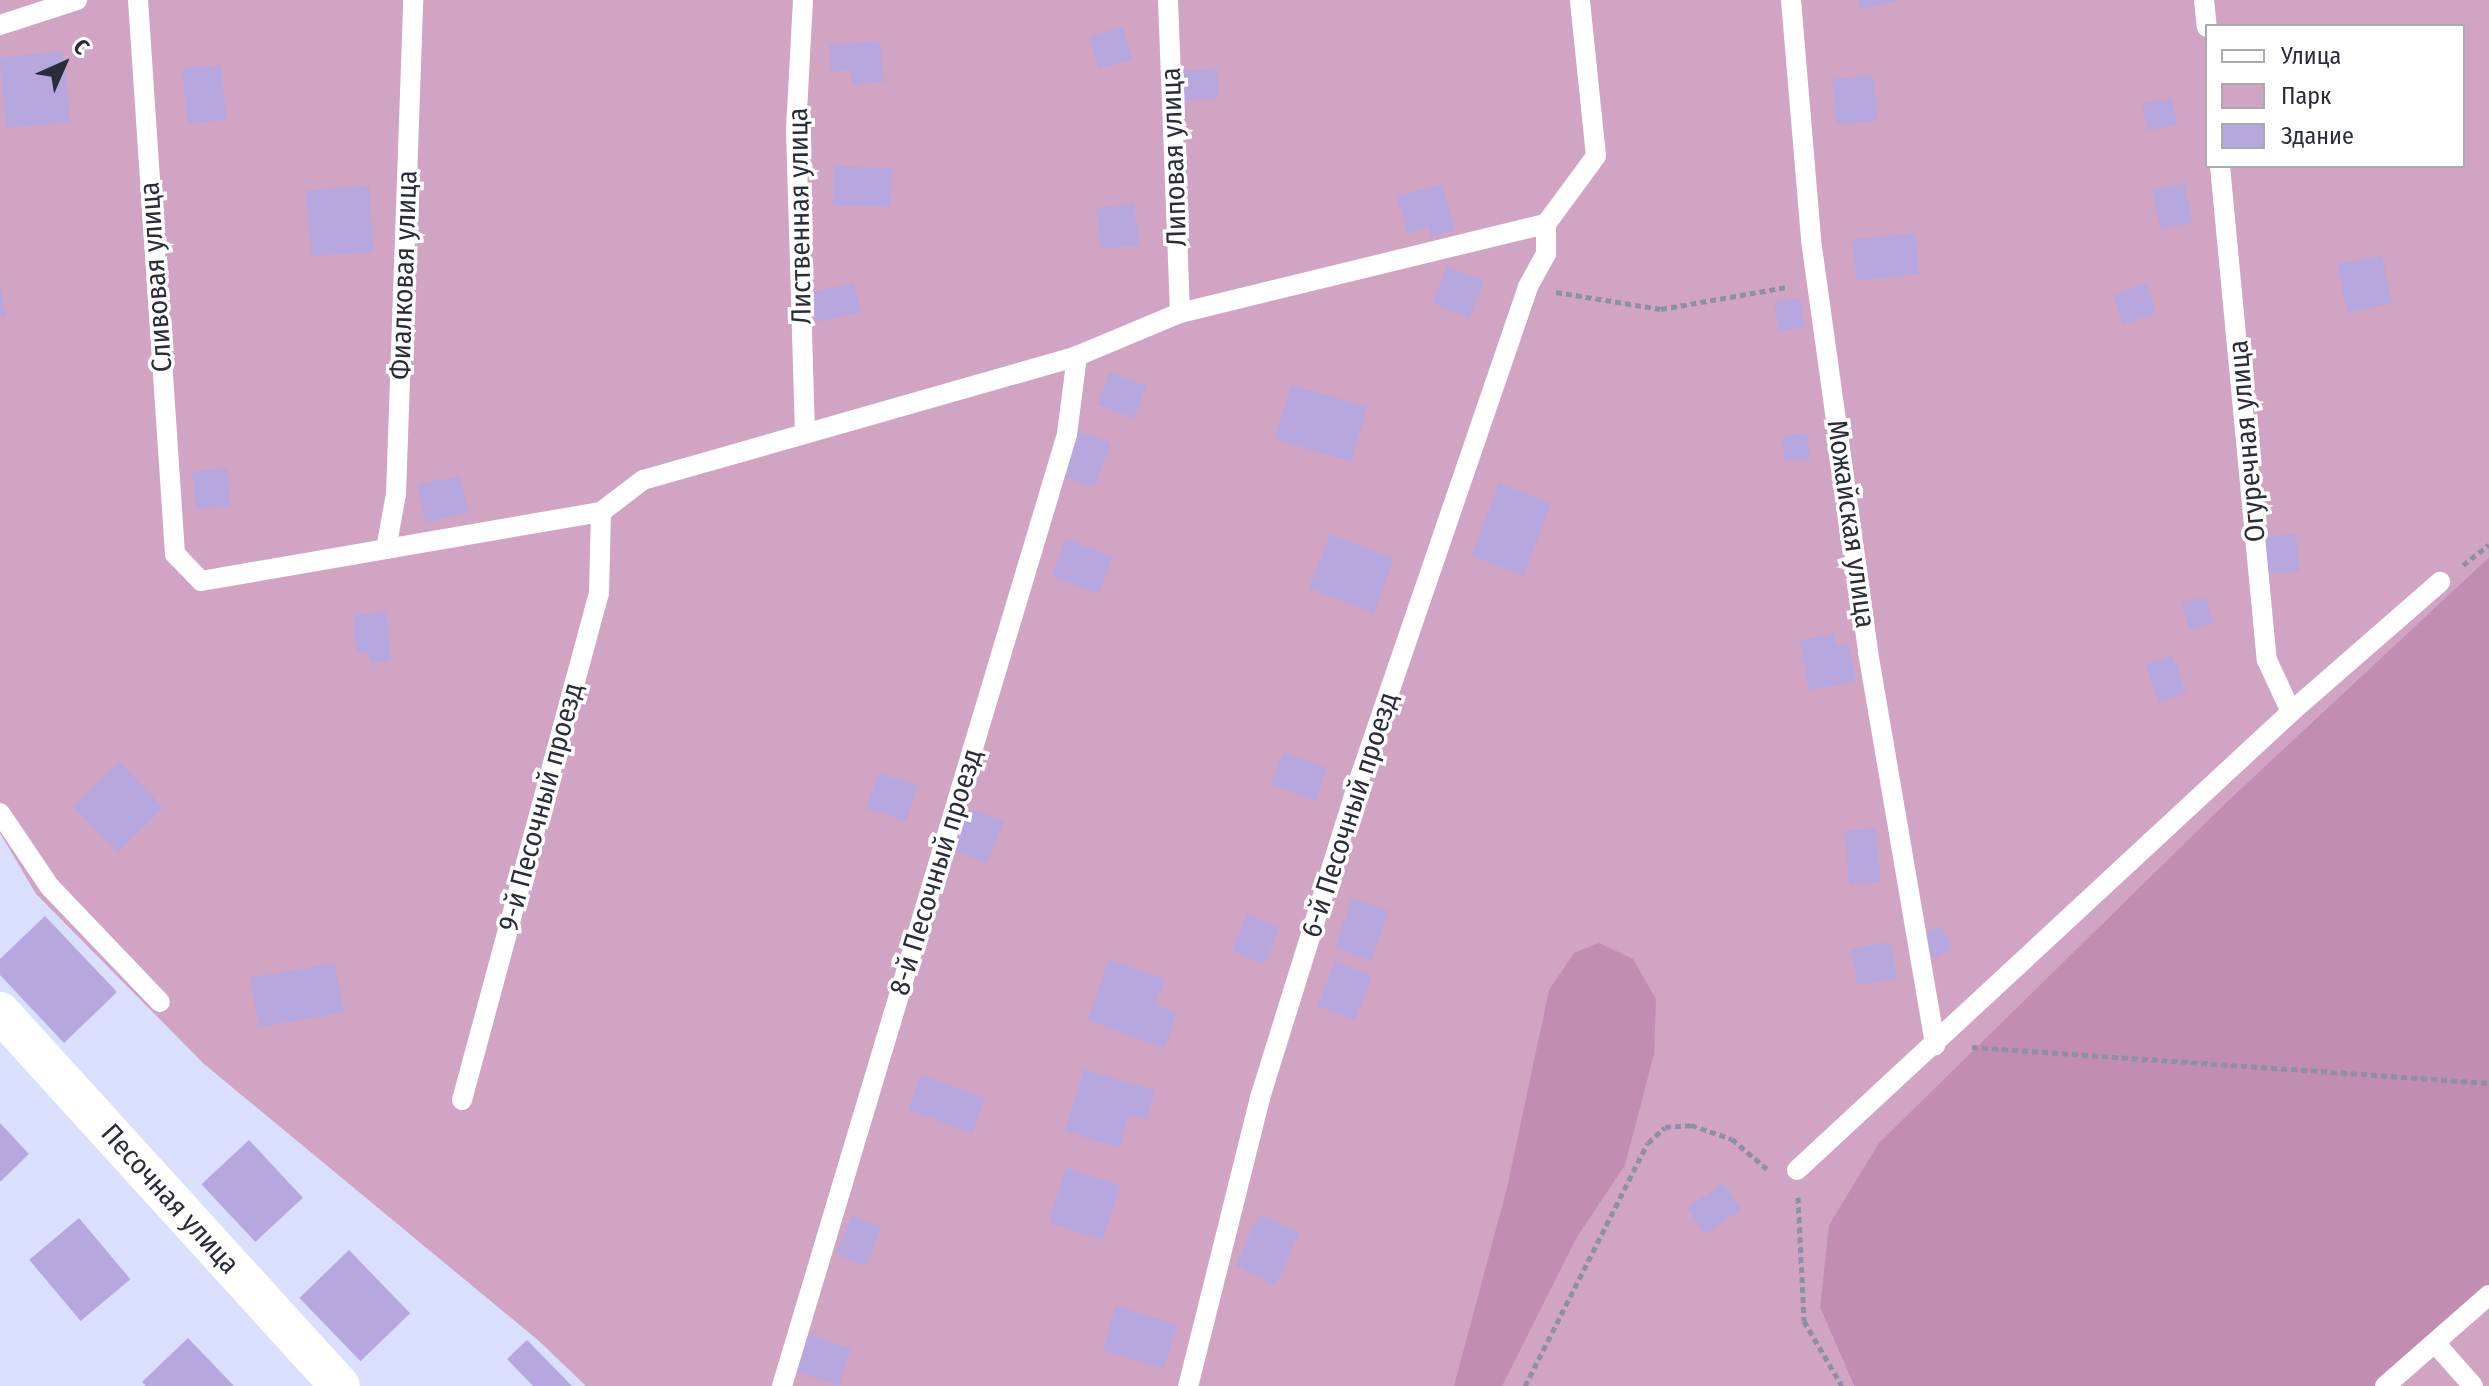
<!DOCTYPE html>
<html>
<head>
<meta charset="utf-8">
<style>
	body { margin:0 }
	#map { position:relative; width:2489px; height:1386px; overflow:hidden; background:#dadffe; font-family:"Fira Sans Condensed",sans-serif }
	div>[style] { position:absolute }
	.green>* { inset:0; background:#d1a4c3 }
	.forest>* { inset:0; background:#c18db2 }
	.building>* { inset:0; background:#b7a7df; transform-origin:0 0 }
	.path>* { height:5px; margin-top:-2.5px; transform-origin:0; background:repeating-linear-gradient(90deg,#8c90a7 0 6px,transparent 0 10px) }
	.lane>* { height:20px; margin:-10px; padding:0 10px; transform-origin:10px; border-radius:10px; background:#fff }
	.street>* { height:40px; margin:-20px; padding:0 20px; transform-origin:20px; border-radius:20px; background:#fff }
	span { translate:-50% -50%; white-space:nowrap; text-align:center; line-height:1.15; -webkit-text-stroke:7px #fff; paint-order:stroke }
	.street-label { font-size:28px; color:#2a2c3a }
	.legend { position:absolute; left:2205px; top:24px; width:260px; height:144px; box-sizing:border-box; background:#fff; border:2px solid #aaabb0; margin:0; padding:10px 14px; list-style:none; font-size:24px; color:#2a2c3a }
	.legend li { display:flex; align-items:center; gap:16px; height:40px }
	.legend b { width:40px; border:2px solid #aaabb0 }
	.north { position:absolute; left:24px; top:24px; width:80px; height:80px; -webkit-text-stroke:6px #fff; paint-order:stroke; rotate:45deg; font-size:22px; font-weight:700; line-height:32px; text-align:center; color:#2a2c3a }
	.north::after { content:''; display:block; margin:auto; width:28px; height:36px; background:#2a2c3a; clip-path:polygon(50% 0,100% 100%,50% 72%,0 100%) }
</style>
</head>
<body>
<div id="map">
	<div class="green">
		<i style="clip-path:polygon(evenodd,0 0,2489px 0,2489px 557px,2235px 794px,1820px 1308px,1854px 1386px,586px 1386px,539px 1341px,204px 1064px,36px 894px,0 833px,0 0,2207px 26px,2463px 26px,2463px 166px,2207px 166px,2207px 26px)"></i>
		<i style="clip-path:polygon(2489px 1286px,2489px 1386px,2379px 1386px)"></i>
	</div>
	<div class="forest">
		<i style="clip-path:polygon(2489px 557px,2489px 1286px,2379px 1386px,1854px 1386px,1820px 1308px,1829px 1225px,1879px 1143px,2235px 794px)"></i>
		<i style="clip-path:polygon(1599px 943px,1633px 959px,1656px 999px,1654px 1054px,1625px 1165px,1577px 1237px,1502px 1386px,1454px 1386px,1507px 1188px,1549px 990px,1574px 953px)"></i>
	</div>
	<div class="building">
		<i style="clip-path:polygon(1858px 0,1899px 0,1899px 1px,1860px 9px)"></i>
		<i style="left:1124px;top:27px;width:34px;height:35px;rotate:76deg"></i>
		<i style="clip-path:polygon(880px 41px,884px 82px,852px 84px,850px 70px,831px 72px,829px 45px)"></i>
		<i style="left:63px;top:51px;width:71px;height:64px;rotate:84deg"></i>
		<i style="left:221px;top:65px;width:55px;height:39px;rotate:84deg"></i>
		<i style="left:1217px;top:69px;width:30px;height:36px;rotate:88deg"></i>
		<i style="left:1873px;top:75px;width:46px;height:41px;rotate:84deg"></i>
		<i style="left:2172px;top:98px;width:28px;height:30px;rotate:80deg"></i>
		<i style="left:834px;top:166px;width:58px;height:39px;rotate:2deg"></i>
		<i style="left:2184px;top:183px;width:40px;height:33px;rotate:77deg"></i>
		<i style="clip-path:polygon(1442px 184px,1455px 230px,1431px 237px,1429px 227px,1408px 233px,1397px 197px)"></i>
		<i style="left:369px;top:186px;width:66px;height:63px;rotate:86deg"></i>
		<i style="left:1134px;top:203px;width:42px;height:38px;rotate:83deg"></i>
		<i style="left:1915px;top:233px;width:41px;height:63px;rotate:84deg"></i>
		<i style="left:2382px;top:255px;width:49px;height:46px;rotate:78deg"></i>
		<i style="left:1447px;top:266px;width:40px;height:40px;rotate:22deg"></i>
		<i style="left:854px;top:283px;width:30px;height:45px;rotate:78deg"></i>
		<i style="left:2146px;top:284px;width:31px;height:35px;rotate:71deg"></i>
		<i style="clip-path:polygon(0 285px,6px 317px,0 317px)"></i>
		<i style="left:1800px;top:298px;width:30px;height:26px;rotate:82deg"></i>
		<i style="left:1110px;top:372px;width:39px;height:35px;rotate:21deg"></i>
		<i style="left:1291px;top:385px;width:79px;height:57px;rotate:16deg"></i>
		<i style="left:1075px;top:430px;width:38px;height:48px;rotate:20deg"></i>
		<i style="left:1807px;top:433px;width:26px;height:25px;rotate:83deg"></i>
		<i style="left:227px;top:468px;width:38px;height:35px;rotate:84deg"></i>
		<i style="left:461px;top:476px;width:38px;height:44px;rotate:79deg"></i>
		<i style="left:1499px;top:483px;width:56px;height:78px;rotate:21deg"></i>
		<i style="left:1330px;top:534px;width:69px;height:58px;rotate:21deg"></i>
		<i style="left:2296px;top:534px;width:37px;height:34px;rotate:85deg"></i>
		<i style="left:1066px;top:539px;width:50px;height:40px;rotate:20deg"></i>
		<i style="left:2206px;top:596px;width:28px;height:25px;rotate:75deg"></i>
		<i style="clip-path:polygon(386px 611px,391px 661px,370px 663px,369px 652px,357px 653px,353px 616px)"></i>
		<i style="clip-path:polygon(1834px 634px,1836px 646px,1849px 644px,1856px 682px,1809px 690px,1800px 640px)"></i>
		<i style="left:2173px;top:655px;width:40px;height:29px;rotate:71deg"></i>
		<i style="left:1283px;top:752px;width:47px;height:35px;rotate:20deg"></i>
		<i style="left:119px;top:762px;width:64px;height:64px;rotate:46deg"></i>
		<i style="left:878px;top:773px;width:41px;height:38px;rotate:17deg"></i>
		<i style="left:970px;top:808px;width:36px;height:46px;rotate:21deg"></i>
		<i style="left:1875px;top:828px;width:54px;height:31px;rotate:84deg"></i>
		<i style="left:1352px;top:898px;width:39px;height:53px;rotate:19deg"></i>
		<i style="left:1247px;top:914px;width:35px;height:40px;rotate:22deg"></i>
		<i style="clip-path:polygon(45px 916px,117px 992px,64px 1043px,0 975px,0 959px)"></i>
		<i style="left:1941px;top:926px;width:26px;height:21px;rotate:65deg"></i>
		<i style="left:1891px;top:942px;width:37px;height:40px;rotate:81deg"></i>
		<i style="clip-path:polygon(1109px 959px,1165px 979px,1155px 1005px,1177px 1013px,1165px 1048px,1087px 1020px)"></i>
		<i style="left:1335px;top:961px;width:40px;height:48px;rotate:21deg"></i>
		<i style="left:335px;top:963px;width:50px;height:86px;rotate:80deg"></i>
		<i style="clip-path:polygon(1084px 1069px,1155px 1091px,1146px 1120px,1129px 1115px,1119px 1148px,1065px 1131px)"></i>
		<i style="left:921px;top:1075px;width:68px;height:37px;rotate:20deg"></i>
		<i style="clip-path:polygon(0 1123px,29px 1154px,0 1182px)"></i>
		<i style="left:249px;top:1140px;width:79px;height:65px;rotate:47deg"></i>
		<i style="left:1066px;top:1168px;width:57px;height:57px;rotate:18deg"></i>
		<i style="left:1723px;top:1183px;width:32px;height:44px;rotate:55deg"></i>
		<i style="left:1259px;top:1214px;width:45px;height:57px;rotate:25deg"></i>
		<i style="left:852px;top:1215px;width:32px;height:42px;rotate:22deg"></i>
		<i style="left:79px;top:1218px;width:80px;height:65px;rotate:50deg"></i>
		<i style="left:349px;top:1250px;width:88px;height:69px;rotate:46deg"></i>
		<i style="left:1116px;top:1306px;width:64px;height:46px;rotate:17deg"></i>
		<i style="left:808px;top:1335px;width:45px;height:39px;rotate:17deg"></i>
		<i style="clip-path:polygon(188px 1338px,234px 1386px,146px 1386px,142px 1382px)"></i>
		<i style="clip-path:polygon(527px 1340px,572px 1386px,533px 1386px,507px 1359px)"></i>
	</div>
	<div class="path">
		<i style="left:1556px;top:292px;width:106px;rotate:9.2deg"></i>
		<i style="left:1661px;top:309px;width:128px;rotate:-9.9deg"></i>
		<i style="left:2463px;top:565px;width:33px;rotate:-38deg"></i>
		<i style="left:1972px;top:1047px;width:518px;rotate:3.98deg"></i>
		<i style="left:1798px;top:1197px;width:124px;rotate:87.2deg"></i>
		<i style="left:1804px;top:1321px;width:75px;rotate:59.7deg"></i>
		<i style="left:1525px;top:1386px;width:272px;rotate:-63.2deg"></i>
		<i style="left:1648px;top:1143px;width:23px;rotate:-43deg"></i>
		<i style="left:1665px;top:1127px;width:26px;rotate:-4deg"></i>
		<i style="left:1691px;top:1125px;width:43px;rotate:18.9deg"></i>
		<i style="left:1732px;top:1139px;width:46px;rotate:40.6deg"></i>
	</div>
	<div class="lane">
		<i style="left:138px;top:0;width:555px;rotate:86.18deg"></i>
		<i style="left:175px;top:554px;width:37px;rotate:46deg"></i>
		<i style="left:201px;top:581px;width:406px;rotate:-9.8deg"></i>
		<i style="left:601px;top:512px;width:53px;rotate:-37.3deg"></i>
		<i style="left:643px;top:480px;width:451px;rotate:-15.9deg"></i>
		<i style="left:1077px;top:356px;width:112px;rotate:-22.7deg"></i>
		<i style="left:1180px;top:313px;width:377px;rotate:-13.7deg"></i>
		<i style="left:1546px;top:224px;width:30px;rotate:90deg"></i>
		<i style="left:1546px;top:254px;width:38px;rotate:119deg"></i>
		<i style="left:1528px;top:287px;width:524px;rotate:108.92deg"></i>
		<i style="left:1358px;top:783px;width:330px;rotate:107.3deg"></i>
		<i style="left:1260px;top:1098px;width:297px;rotate:104deg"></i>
		<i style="left:803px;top:0;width:130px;rotate:93.1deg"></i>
		<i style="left:796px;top:130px;width:302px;rotate:88.3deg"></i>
		<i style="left:1168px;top:0;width:313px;rotate:87.8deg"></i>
		<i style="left:1791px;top:0;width:241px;rotate:85.2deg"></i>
		<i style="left:1811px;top:240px;width:416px;rotate:82.1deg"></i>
		<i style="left:1868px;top:652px;width:399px;rotate:80.3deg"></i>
		<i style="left:2204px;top:0;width:27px;rotate:84deg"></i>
		<i style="left:0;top:25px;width:81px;rotate:-18deg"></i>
		<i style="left:2220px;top:166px;width:496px;rotate:84.6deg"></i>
		<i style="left:2267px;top:660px;width:57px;rotate:65.2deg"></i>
		<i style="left:1546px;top:224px;width:84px;rotate:-53.7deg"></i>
		<i style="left:1596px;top:156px;width:157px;rotate:-95.9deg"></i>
		<i style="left:386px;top:549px;width:56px;rotate:-79.7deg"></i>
		<i style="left:396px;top:494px;width:494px;rotate:-88deg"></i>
		<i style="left:0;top:813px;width:89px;rotate:56deg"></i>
		<i style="left:50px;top:887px;width:159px;rotate:46.3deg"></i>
		<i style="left:462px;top:1100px;width:525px;rotate:-74.88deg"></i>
		<i style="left:599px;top:593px;width:81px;rotate:-88.6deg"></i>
		<i style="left:1797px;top:1170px;width:674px;rotate:-42.83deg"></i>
		<i style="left:2291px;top:712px;width:198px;rotate:-41.1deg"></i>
		<i style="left:2435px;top:1343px;width:57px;rotate:48.5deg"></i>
		<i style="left:782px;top:1386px;width:994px;rotate:-73.33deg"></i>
		<i style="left:1067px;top:434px;width:79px;rotate:-82.7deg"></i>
		<i style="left:2385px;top:1386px;width:138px;rotate:-41.2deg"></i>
	</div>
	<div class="street">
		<i style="left:0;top:1012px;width:505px;rotate:47.73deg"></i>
	</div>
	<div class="street-label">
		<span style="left:1174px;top:157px;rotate:-92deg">Липовая улица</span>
		<span style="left:800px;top:216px;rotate:-91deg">Лиственная улица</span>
		<span style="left:404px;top:275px;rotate:-88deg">Фиалковая улица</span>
		<span style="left:156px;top:277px;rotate:-94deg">Сливовая улица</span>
		<span style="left:2247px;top:441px;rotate:-95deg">Огуречная улица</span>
		<span style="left:1851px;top:524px;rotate:82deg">Можайская улица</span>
		<span style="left:541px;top:807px;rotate:-75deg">9-й Песочный проезд</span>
		<span style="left:1350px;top:815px;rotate:-72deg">6-й Песочный проезд</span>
		<span style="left:936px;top:872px;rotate:-73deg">8-й Песочный проезд</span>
		<span style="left:170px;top:1199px;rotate:48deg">Песочная улица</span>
	</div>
	<ul class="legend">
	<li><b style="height:10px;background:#fff"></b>Улица</li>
	<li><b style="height:22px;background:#d1a4c3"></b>Парк</li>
	<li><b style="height:22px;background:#b7a7df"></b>Здание</li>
	</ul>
	<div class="north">С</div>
</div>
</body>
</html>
